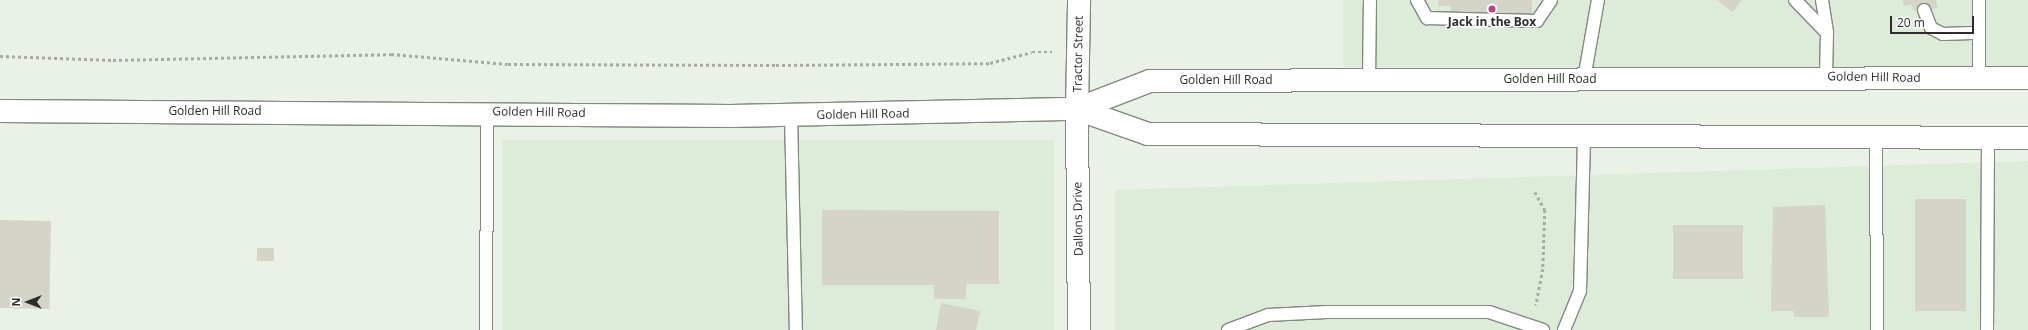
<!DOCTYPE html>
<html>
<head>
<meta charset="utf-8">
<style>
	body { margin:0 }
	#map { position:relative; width:2028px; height:330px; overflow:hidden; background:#eaf2e7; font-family:"Open Sans",sans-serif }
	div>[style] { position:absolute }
	.built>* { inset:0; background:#ddebd9; transform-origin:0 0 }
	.building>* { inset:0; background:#d4d5c8; transform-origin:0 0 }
	.path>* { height:2.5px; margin-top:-1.25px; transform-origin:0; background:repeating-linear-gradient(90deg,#a5aba3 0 3px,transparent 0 6px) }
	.roads { filter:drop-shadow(1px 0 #81897f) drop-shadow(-1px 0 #81897f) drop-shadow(0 1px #81897f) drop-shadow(0 -1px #81897f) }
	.lane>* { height:12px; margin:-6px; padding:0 6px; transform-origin:6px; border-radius:6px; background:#fff }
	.street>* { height:22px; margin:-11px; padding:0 11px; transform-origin:11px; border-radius:11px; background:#fff }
	.secondary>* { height:22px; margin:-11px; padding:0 11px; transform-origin:11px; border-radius:11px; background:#fff }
	.dots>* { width:11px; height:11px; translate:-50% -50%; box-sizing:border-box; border:2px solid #fff; border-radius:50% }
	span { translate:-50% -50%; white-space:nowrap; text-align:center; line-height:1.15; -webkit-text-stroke:3px #fff; paint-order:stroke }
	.poi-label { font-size:12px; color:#2a2d29; font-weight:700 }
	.street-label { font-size:12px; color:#2a2d29 }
	.north { position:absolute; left:8px; top:282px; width:40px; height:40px; -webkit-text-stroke:3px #fff; paint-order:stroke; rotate:270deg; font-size:11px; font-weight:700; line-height:16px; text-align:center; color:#2a2d29 }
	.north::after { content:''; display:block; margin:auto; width:14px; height:18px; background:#2a2d29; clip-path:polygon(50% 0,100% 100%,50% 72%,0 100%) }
	.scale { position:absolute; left:1890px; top:16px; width:84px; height:18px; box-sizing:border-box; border:2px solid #2a2d29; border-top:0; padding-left:5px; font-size:12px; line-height:14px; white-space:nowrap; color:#2a2d29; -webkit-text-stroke:3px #fff; paint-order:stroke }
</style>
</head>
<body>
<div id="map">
	<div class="built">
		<i style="left:1343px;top:0;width:685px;height:67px"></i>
		<i style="left:502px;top:140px;width:552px;height:190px"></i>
		<i style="clip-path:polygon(2028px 161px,2028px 330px,1115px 330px,1115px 190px)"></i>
	</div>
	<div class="building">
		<i style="clip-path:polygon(1438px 0,1532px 0,1532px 17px,1496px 17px,1496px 12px,1451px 12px,1451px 6px,1438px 6px)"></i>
		<i style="clip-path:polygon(1717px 0,1742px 0,1733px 12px)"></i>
		<i style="clip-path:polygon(1903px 0,1936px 0,1938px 8px,1913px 11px,1912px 4px,1904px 6px)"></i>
		<i style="left:1915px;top:199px;width:51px;height:112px"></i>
		<i style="clip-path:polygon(1825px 205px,1829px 317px,1794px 317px,1794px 311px,1771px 311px,1773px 207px)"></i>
		<i style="clip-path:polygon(822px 210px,999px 211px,999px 284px,966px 284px,966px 299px,934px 299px,934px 285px,822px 285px)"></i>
		<i style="left:0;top:220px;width:51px;height:88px;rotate:1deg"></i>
		<i style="left:1673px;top:225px;width:70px;height:54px"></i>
		<i style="left:257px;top:248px;width:17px;height:13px"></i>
		<i style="clip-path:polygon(941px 303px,980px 311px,976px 330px,936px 330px)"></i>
	</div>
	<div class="path">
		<i style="left:0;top:56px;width:113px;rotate:2deg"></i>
		<i style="left:113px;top:60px;width:278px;rotate:-1.2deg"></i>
		<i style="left:391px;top:54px;width:117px;rotate:4.9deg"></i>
		<i style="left:508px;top:64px;width:268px;rotate:0.2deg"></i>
		<i style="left:776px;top:65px;width:214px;rotate:-0.5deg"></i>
		<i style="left:990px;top:63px;width:43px;rotate:-14.7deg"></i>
		<i style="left:1032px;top:52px;width:20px"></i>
		<i style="left:1535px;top:192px;width:21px;rotate:61deg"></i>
		<i style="left:1545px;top:210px;width:59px;rotate:91.9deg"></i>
		<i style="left:1543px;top:269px;width:37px;rotate:101deg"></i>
	</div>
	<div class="roads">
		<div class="lane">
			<i style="left:1417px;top:0;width:21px;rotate:61deg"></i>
			<i style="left:1427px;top:18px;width:110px;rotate:1.6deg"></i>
			<i style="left:1537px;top:21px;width:25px;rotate:-56deg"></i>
			<i style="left:1795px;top:0;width:46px;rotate:45.9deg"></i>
			<i style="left:1822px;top:0;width:33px;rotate:81deg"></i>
			<i style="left:1827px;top:33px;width:43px;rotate:91.3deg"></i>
			<i style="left:1979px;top:0;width:79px;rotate:90deg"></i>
			<i style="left:1924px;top:10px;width:19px;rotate:69deg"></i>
			<i style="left:1931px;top:28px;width:13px;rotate:27deg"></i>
			<i style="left:1943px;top:34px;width:36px;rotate:-2deg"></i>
			<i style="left:1584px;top:79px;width:80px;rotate:-80deg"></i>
			<i style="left:1369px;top:80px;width:80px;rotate:-89.3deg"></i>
			<i style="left:791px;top:115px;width:215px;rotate:88.7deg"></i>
			<i style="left:1876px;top:137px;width:193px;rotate:89.7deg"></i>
			<i style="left:486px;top:330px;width:218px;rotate:-89.7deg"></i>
			<i style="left:1228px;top:330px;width:43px;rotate:-20.6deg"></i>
			<i style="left:1268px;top:315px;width:59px;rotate:-2.9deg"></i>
			<i style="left:1327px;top:312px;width:162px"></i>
			<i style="left:1489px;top:312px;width:57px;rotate:18.4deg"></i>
			<i style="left:1564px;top:330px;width:42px;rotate:-67.7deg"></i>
			<i style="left:1580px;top:291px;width:156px;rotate:-88.5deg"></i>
			<i style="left:1987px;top:330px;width:193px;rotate:-89.7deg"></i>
		</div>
		<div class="street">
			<i style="left:0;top:111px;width:731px;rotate:0.39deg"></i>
			<i style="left:731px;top:116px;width:346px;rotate:-1.2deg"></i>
			<i style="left:1077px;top:109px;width:109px;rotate:-88.9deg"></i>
		</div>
		<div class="secondary">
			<i style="left:1077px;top:109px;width:78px;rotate:-21deg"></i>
			<i style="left:1150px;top:81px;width:878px;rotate:-0.2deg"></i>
			<i style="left:1077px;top:109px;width:75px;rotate:19.4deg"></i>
			<i style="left:1148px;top:134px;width:880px;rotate:0.26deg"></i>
			<i style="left:1077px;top:109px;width:221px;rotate:89.5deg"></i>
		</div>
	</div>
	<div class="dots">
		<i style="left:1492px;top:9px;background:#c33c7d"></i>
	</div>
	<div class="poi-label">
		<span style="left:1492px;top:22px">Jack in the Box</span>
	</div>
	<div class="street-label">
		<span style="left:1078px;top:54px;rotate:-89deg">Tractor Street</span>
		<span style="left:1874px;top:77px;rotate:1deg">Golden Hill Road</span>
		<span style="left:1550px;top:79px">Golden Hill Road</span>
		<span style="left:1226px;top:80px">Golden Hill Road</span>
		<span style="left:215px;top:111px">Golden Hill Road</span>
		<span style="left:539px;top:112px;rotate:1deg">Golden Hill Road</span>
		<span style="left:863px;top:114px;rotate:-1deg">Golden Hill Road</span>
		<span style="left:1078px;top:219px;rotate:-91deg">Dallons Drive</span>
	</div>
	<div class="north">N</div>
	<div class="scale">20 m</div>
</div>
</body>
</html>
